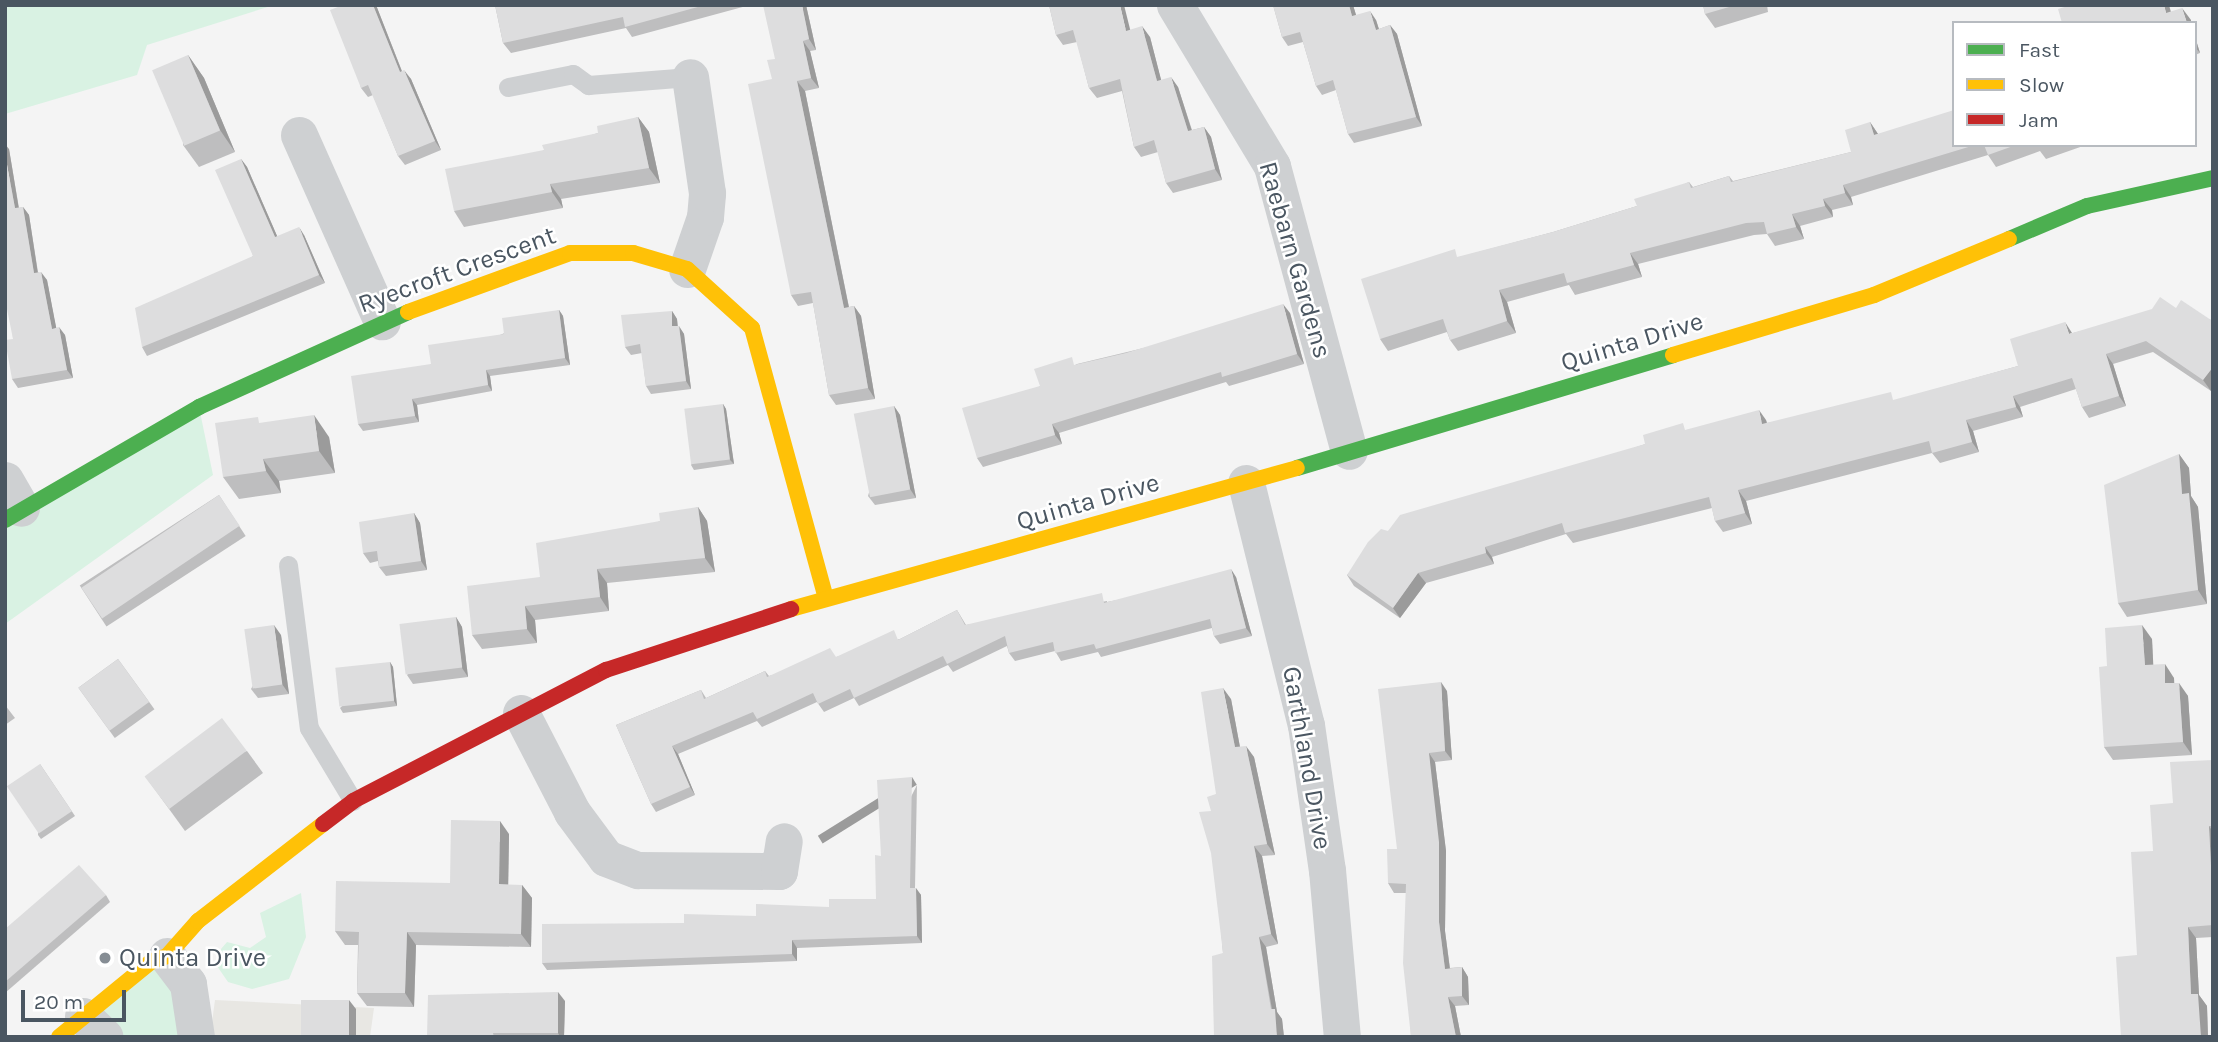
<!DOCTYPE html>
<html>
<head>
<meta charset="utf-8">
<style>
	body { margin:0 }
	#map { position:relative; width:2218px; height:1042px; overflow:hidden; background:#f4f4f4; font-family:Karla,sans-serif }
	div>[style] { position:absolute }
	.commercial>* { inset:0; background:#e8e7e3 }
	.green>* { inset:0; background:#d9f2e3 }
	.lane>* { height:19px; margin:-9.5px; padding:0 9.5px; transform-origin:9.5px; border-radius:9.5px; background:#ced0d2 }
	.street>* { height:37px; margin:-18.5px; padding:0 18.5px; transform-origin:18.5px; border-radius:18.5px; background:#ced0d2 }
	.fast>* { height:16px; margin:-8px; padding:0 8px; transform-origin:8px; border-radius:8px; background:#4caf50 }
	.slow>* { height:16px; margin:-8px; padding:0 8px; transform-origin:8px; border-radius:8px; background:#ffc107 }
	.jam>* { height:16px; margin:-8px; padding:0 8px; transform-origin:8px; border-radius:8px; background:#c62828 }
	.wall>* { inset:0; background:#bebebf; transform-origin:0 0 }
	.shaded-wall>* { inset:0; background:#9b9b9b; transform-origin:0 0 }
	.building>* { inset:0; background:#ddddde; transform-origin:0 0 }
	.dots>* { width:19px; height:19px; translate:-50% -50%; box-sizing:border-box; border:4px solid #fff; border-radius:50% }
	span { translate:-50% -50%; white-space:nowrap; text-align:center; line-height:1.15; -webkit-text-stroke:5px #fff; paint-order:stroke }
	.street-label { font-size:26px; color:#4a5661 }
	.poi-label { font-size:26px; color:#4a5661 }
	.left { translate:0 -50%; text-align:left }
	.frame { position:absolute; inset:0; border:7px solid #4a5661; pointer-events:none }
	.legend { position:absolute; left:1952px; top:21px; width:245px; height:126px; box-sizing:border-box; background:#fff; border:2px solid #b7bbc0; margin:0; padding:9px 12px; list-style:none; font-size:21px; color:#4a5661 }
	.legend li { display:flex; align-items:center; gap:14px; height:35px }
	.legend b { width:35px; border:2px solid #b7bbc0 }
	.scale { position:absolute; left:21px; top:990px; width:105px; height:32px; box-sizing:border-box; border:4px solid #4a5661; border-top:0; padding-left:9px; font-size:21px; line-height:24px; white-space:nowrap; color:#4a5661; -webkit-text-stroke:5px #fff; paint-order:stroke }
</style>
</head>
<body>
<div id="map">
	<div class="commercial">
		<i style="clip-path:polygon(215px 1000px,374px 1008px,370px 1037px,210px 1037px)"></i>
	</div>
	<div class="green">
		<i style="clip-path:polygon(5px 5px,274px 5px,147px 45px,137px 75px,5px 114px)"></i>
		<i style="clip-path:polygon(199px 407px,213px 475px,5px 624px,5px 520px)"></i>
		<i style="clip-path:polygon(301px 893px,306px 937px,289px 979px,252px 989px,228px 982px,217px 966px,221px 949px,227px 942px,250px 948px,266px 937px,260px 913px)"></i>
		<i style="clip-path:polygon(167px 956px,193px 1037px,103px 1037px,88px 1021px)"></i>
	</div>
	<div class="lane">
		<i style="left:508px;top:87px;width:66px;rotate:-11.3deg"></i>
		<i style="left:573px;top:74px;width:19px;rotate:36deg"></i>
		<i style="left:588px;top:85px;width:102px;rotate:-4.5deg"></i>
		<i style="left:288px;top:565px;width:164px;rotate:82.7deg"></i>
		<i style="left:309px;top:728px;width:85px;rotate:58.9deg"></i>
	</div>
	<div class="street">
		<i style="left:1175px;top:5px;width:188px;rotate:58.9deg"></i>
		<i style="left:1272px;top:166px;width:295px;rotate:74.9deg"></i>
		<i style="left:299px;top:135px;width:204px;rotate:66deg"></i>
		<i style="left:687px;top:269px;width:55px;rotate:-70.9deg"></i>
		<i style="left:705px;top:217px;width:24px;rotate:-85deg"></i>
		<i style="left:707px;top:193px;width:117px;rotate:-98.3deg"></i>
		<i style="left:5px;top:480px;width:32px;rotate:60deg"></i>
		<i style="left:1246px;top:483px;width:249px;rotate:76.1deg"></i>
		<i style="left:1306px;top:725px;width:147px;rotate:81.8deg"></i>
		<i style="left:1327px;top:870px;width:168px;rotate:84.9deg"></i>
		<i style="left:521px;top:713px;width:111px;rotate:62.7deg"></i>
		<i style="left:572px;top:812px;width:57px;rotate:53.5deg"></i>
		<i style="left:606px;top:858px;width:34px;rotate:21deg"></i>
		<i style="left:638px;top:870px;width:141px;rotate:0.4deg"></i>
		<i style="left:779px;top:871px;width:30px;rotate:-81deg"></i>
		<i style="left:167px;top:956px;width:35px;rotate:53deg"></i>
		<i style="left:188px;top:984px;width:54px;rotate:81.4deg"></i>
		<i style="left:83px;top:1016px;width:30px;rotate:44deg"></i>
	</div>
	<div class="fast">
		<i style="left:2009px;top:239px;width:85px;rotate:-22.9deg"></i>
		<i style="left:2087px;top:206px;width:129px;rotate:-12.5deg"></i>
		<i style="left:1297px;top:468px;width:393px;rotate:-16.7deg"></i>
		<i style="left:5px;top:520px;width:225px;rotate:-30.2deg"></i>
		<i style="left:199px;top:407px;width:230px;rotate:-24.4deg"></i>
	</div>
	<div class="slow">
		<i style="left:408px;top:312px;width:172px;rotate:-20deg"></i>
		<i style="left:570px;top:253px;width:63px"></i>
		<i style="left:633px;top:253px;width:56px;rotate:16.5deg"></i>
		<i style="left:687px;top:269px;width:88px;rotate:42.2deg"></i>
		<i style="left:752px;top:328px;width:280px;rotate:74.7deg"></i>
		<i style="left:1673px;top:355px;width:210px;rotate:-16.6deg"></i>
		<i style="left:1874px;top:295px;width:146px;rotate:-22.5deg"></i>
		<i style="left:791px;top:609px;width:525px;rotate:-15.57deg"></i>
		<i style="left:59px;top:1037px;width:120px;rotate:-39.3deg"></i>
		<i style="left:152px;top:961px;width:16px;rotate:-18deg"></i>
		<i style="left:167px;top:956px;width:47px;rotate:-48.5deg"></i>
		<i style="left:198px;top:921px;width:158px;rotate:-37.8deg"></i>
	</div>
	<div class="jam">
		<i style="left:323px;top:824px;width:38px;rotate:-37deg"></i>
		<i style="left:353px;top:801px;width:285px;rotate:-27.4deg"></i>
		<i style="left:606px;top:670px;width:195px;rotate:-18.2deg"></i>
	</div>
	<div class="wall">
		<i style="clip-path:polygon(343px 5px,376px 5px,402px 71px,411px 79px,441px 150px,405px 165px,398px 156px,373px 95px,368px 97px,361px 88px)"></i>
		<i style="clip-path:polygon(495px 5px,750px 5px,632px 37px,626px 28px,511px 53px,503px 43px)"></i>
		<i style="clip-path:polygon(806px 5px,816px 50px,810px 51px,819px 88px,805px 91px,849px 307px,854px 306px,861px 316px,875px 399px,836px 405px,829px 395px,813px 303px,798px 306px,791px 295px,772px 79px,775px 59px)"></i>
		<i style="clip-path:polygon(1049px 5px,1130px 30px,1150px 37px,1161px 80px,1178px 87px,1192px 130px,1204px 127px,1211px 137px,1222px 180px,1173px 193px,1166px 183px,1158px 152px,1141px 157px,1134px 147px,1122px 91px,1097px 98px,1089px 88px,1077px 42px,1063px 45px,1056px 35px)"></i>
		<i style="clip-path:polygon(1273px 5px,1353px 5px,1356px 15px,1376px 20px,1379px 29px,1390px 25px,1397px 34px,1422px 126px,1354px 143px,1348px 134px,1336px 90px,1322px 95px,1316px 86px,1303px 42px,1288px 46px,1282px 37px)"></i>
		<i style="clip-path:polygon(1703px 5px,1767px 5px,1768px 12px,1715px 28px,1705px 14px)"></i>
		<i style="clip-path:polygon(2195px 37px,2200px 53px,2195px 55px)"></i>
		<i style="clip-path:polygon(188px 55px,204px 78px,235px 152px,199px 167px,183px 145px)"></i>
		<i style="clip-path:polygon(638px 117px,649px 132px,660px 183px,561px 199px,563px 208px,464px 227px,454px 211px,544px 150px,598px 133px)"></i>
		<i style="clip-path:polygon(1870px 122px,1878px 134px,1954px 145px,2086px 145px,2046px 159px,2040px 151px,1996px 167px,1988px 155px,1851px 197px,1853px 205px,1832px 210px,1833px 217px,1800px 226px,1804px 239px,1775px 246px,1767px 234px,1754px 235px,1638px 264px,1642px 277px,1575px 295px,1569px 285px,1507px 302px,1516px 333px,1458px 351px,1450px 340px,1447px 332px,1388px 351px,1380px 339px,1460px 257px,1553px 232px,1637px 206px,1689px 182px,1693px 187px,1729px 176px,1733px 181px,1851px 152px)"></i>
		<i style="clip-path:polygon(9px 149px,19px 208px,23px 207px,29px 215px,38px 272px,47px 280px,56px 328px,65px 335px,73px 378px,18px 388px,12px 379px,13px 339px)"></i>
		<i style="clip-path:polygon(241px 159px,247px 167px,277px 236px,304px 235px,325px 283px,147px 356px,142px 347px,253px 256px)"></i>
		<i style="clip-path:polygon(2176px 308px,2211px 320px,2213px 317px,2213px 388px,2211px 391px,2153px 352px,2113px 364px,2126px 406px,2089px 418px,2082px 407px,2076px 389px,2020px 407px,2023px 417px,1973px 431px,1979px 452px,1940px 463px,1932px 453px,1746px 501px,1752px 524px,1723px 532px,1715px 521px,1712px 508px,1573px 543px,1566px 534px,1492px 557px,1494px 564px,1426px 583px,1400px 618px,1354px 586px,1347px 575px,1388px 531px,1687px 430px,1766px 420px,1767px 423px,1897px 400px,2018px 366px,2073px 333px)"></i>
		<i style="clip-path:polygon(559px 310px,563px 316px,570px 365px,490px 376px,492px 391px,417px 405px,419px 422px,363px 431px,358px 424px,431px 364px)"></i>
		<i style="clip-path:polygon(672px 311px,677px 319px,678px 326px,684px 334px,691px 389px,651px 394px,646px 386px,642px 353px,631px 355px,625px 347px)"></i>
		<i style="clip-path:polygon(1290px 313px,1304px 364px,1229px 386px,1226px 382px,1059px 433px,1062px 444px,983px 467px,977px 458px,1040px 386px,1077px 364px)"></i>
		<i style="clip-path:polygon(723px 404px,726px 409px,734px 464px,694px 470px,691px 465px)"></i>
		<i style="clip-path:polygon(894px 406px,900px 415px,916px 498px,875px 505px,868px 496px)"></i>
		<i style="clip-path:polygon(262px 423px,329px 437px,335px 473px,279px 481px,281px 493px,239px 499px,223px 477px)"></i>
		<i style="clip-path:polygon(2179px 454px,2189px 468px,2191px 496px,2198px 507px,2207px 604px,2127px 617px,2118px 603px)"></i>
		<i style="left:219px;top:495px;width:49px;height:166px;rotate:57deg"></i>
		<i style="clip-path:polygon(698px 507px,707px 521px,715px 572px,607px 583px,609px 611px,535px 620px,537px 643px,482px 649px,472px 635px,540px 577px,660px 521px)"></i>
		<i style="clip-path:polygon(414px 513px,420px 523px,427px 570px,386px 576px,379px 567px,378px 561px,370px 563px,363px 553px)"></i>
		<i style="clip-path:polygon(1236px 577px,1252px 636px,1220px 644px,1214px 636px,1212px 628px,1101px 657px,1098px 652px,1061px 661px,1055px 651px,1015px 661px,1009px 653px,1007px 646px,953px 672px,948px 665px,859px 706px,854px 698px,824px 712px,817px 702px,762px 727px,757px 721px,678px 754px,695px 795px,656px 812px,651px 804px,616px 725px,701px 690px,706px 698px,765px 671px,769px 676px,900px 639px,957px 610px,966px 625px,1107px 601px,1107px 602px)"></i>
		<i style="clip-path:polygon(456px 617px,462px 627px,468px 677px,413px 684px,407px 675px)"></i>
		<i style="clip-path:polygon(281px 635px,289px 694px,258px 698px,251px 689px)"></i>
		<i style="clip-path:polygon(2152px 639px,2153px 665px,2174px 678px,2174px 683px,2188px 696px,2192px 755px,2113px 760px,2104px 747px,2107px 666px)"></i>
		<i style="left:118px;top:659px;width:62px;height:49px;rotate:54deg"></i>
		<i style="clip-path:polygon(390px 662px,393px 667px,397px 706px,343px 713px,340px 708px)"></i>
		<i style="clip-path:polygon(1447px 691px,1452px 760px,1435px 762px,1446px 851px,1445px 931px,1450px 968px,1462px 967px,1468px 977px,1469px 1005px,1455px 1006px,1461px 1037px,1411px 1037px,1406px 893px,1394px 893px,1388px 883px)"></i>
		<i style="clip-path:polygon(1231px 699px,1240px 747px,1254px 757px,1275px 855px,1262px 856px,1278px 944px,1266px 947px,1277px 1012px,1282px 1019px,1284px 1037px,1214px 1037px,1223px 953px,1211px 811px,1216px 794px)"></i>
		<i style="clip-path:polygon(5px 705px,15px 718px,5px 725px)"></i>
		<i style="clip-path:polygon(247px 751px,263px 773px,185px 831px,148px 780px)"></i>
		<i style="clip-path:polygon(2213px 760px,2213px 937px,2196px 938px,2199px 995px,2207px 1006px,2208px 1037px,2121px 1037px,2137px 955px,2153px 851px)"></i>
		<i style="clip-path:polygon(40px 764px,75px 816px,41px 839px,38px 835px)"></i>
		<i style="clip-path:polygon(917px 785px,915px 888px,921px 895px,922px 943px,797px 948px,797px 961px,547px 970px,542px 963px,684px 923px,756px 916px,829px 907px,876px 899px,881px 856px)"></i>
		<i style="clip-path:polygon(509px 834px,508px 885px,522px 885px,532px 898px,531px 947px,416px 945px,414px 1007px,367px 1006px,357px 993px,358px 945px,345px 945px,335px 931px,450px 883px)"></i>
		<i style="clip-path:polygon(106px 895px,110px 902px,5px 993px,5px 929px)"></i>
		<i style="clip-path:polygon(565px 1001px,564px 1037px,427px 1037px)"></i>
	</div>
	<div class="shaded-wall">
		<i style="clip-path:polygon(373px 5px,376px 5px,406px 82px,400px 72px)"></i>
		<i style="clip-path:polygon(802px 5px,806px 5px,816px 50px,809px 39px)"></i>
		<i style="clip-path:polygon(1120px 5px,1124px 5px,1133px 41px,1126px 31px)"></i>
		<i style="clip-path:polygon(1349px 5px,1353px 5px,1359px 25px,1352px 16px)"></i>
		<i style="clip-path:polygon(2164px 5px,2169px 5px,2174px 23px,2166px 13px)"></i>
		<i style="clip-path:polygon(2182px 8px,2191px 20px,2191px 23px,2187px 23px)"></i>
		<i style="clip-path:polygon(1370px 11px,1376px 20px,1382px 39px,1376px 30px)"></i>
		<i style="clip-path:polygon(1390px 25px,1397px 34px,1422px 126px,1416px 117px)"></i>
		<i style="clip-path:polygon(1142px 26px,1150px 37px,1164px 91px,1157px 81px)"></i>
		<i style="clip-path:polygon(2195px 37px,2200px 53px,2195px 47px)"></i>
		<i style="clip-path:polygon(803px 41px,810px 51px,819px 88px,811px 78px)"></i>
		<i style="clip-path:polygon(188px 55px,204px 78px,235px 152px,220px 130px)"></i>
		<i style="clip-path:polygon(404px 70px,411px 79px,441px 150px,435px 141px)"></i>
		<i style="clip-path:polygon(1171px 77px,1178px 87px,1195px 141px,1188px 131px)"></i>
		<i style="clip-path:polygon(797px 81px,805px 91px,851px 318px,844px 308px)"></i>
		<i style="clip-path:polygon(638px 117px,649px 132px,660px 183px,649px 168px)"></i>
		<i style="clip-path:polygon(1870px 122px,1878px 134px,1874px 135px)"></i>
		<i style="clip-path:polygon(1204px 127px,1211px 137px,1222px 180px,1215px 169px)"></i>
		<i style="clip-path:polygon(5px 144px,9px 149px,20px 216px,15px 208px,5px 154px)"></i>
		<i style="clip-path:polygon(241px 159px,247px 167px,281px 245px,275px 237px)"></i>
		<i style="clip-path:polygon(550px 184px,561px 199px,563px 208px,552px 192px)"></i>
		<i style="clip-path:polygon(1843px 185px,1851px 197px,1853px 205px,1845px 193px)"></i>
		<i style="clip-path:polygon(1823px 199px,1832px 210px,1833px 217px,1825px 206px)"></i>
		<i style="clip-path:polygon(23px 207px,29px 215px,39px 281px,34px 273px)"></i>
		<i style="clip-path:polygon(1792px 214px,1800px 226px,1804px 239px,1796px 227px)"></i>
		<i style="clip-path:polygon(299px 227px,304px 235px,325px 283px,319px 275px)"></i>
		<i style="clip-path:polygon(1630px 253px,1638px 264px,1642px 277px,1634px 265px)"></i>
		<i style="clip-path:polygon(41px 272px,47px 280px,58px 337px,52px 329px)"></i>
		<i style="clip-path:polygon(1499px 290px,1507px 302px,1516px 333px,1507px 321px)"></i>
		<i style="clip-path:polygon(1283px 304px,1290px 313px,1304px 364px,1297px 354px)"></i>
		<i style="clip-path:polygon(854px 306px,861px 316px,875px 399px,868px 388px)"></i>
		<i style="clip-path:polygon(559px 310px,563px 316px,570px 365px,565px 358px)"></i>
		<i style="clip-path:polygon(672px 311px,677px 319px,678px 334px,672px 326px)"></i>
		<i style="clip-path:polygon(2065px 322px,2072px 333px,2069px 334px)"></i>
		<i style="clip-path:polygon(679px 326px,684px 334px,691px 389px,686px 381px)"></i>
		<i style="clip-path:polygon(59px 327px,65px 335px,73px 378px,67px 370px)"></i>
		<i style="clip-path:polygon(2106px 354px,2113px 364px,2126px 406px,2119px 396px)"></i>
		<i style="clip-path:polygon(2213px 367px,2213px 388px,2211px 391px,2203px 380px)"></i>
		<i style="clip-path:polygon(486px 370px,490px 376px,492px 391px,488px 385px)"></i>
		<i style="clip-path:polygon(2013px 396px,2020px 407px,2023px 417px,2016px 407px)"></i>
		<i style="clip-path:polygon(412px 399px,417px 405px,419px 422px,415px 416px)"></i>
		<i style="clip-path:polygon(723px 404px,726px 409px,734px 464px,730px 460px)"></i>
		<i style="clip-path:polygon(894px 406px,900px 415px,916px 498px,910px 489px)"></i>
		<i style="clip-path:polygon(1759px 410px,1766px 420px,1770px 435px,1762px 424px)"></i>
		<i style="clip-path:polygon(314px 415px,329px 437px,335px 473px,319px 451px)"></i>
		<i style="clip-path:polygon(1966px 420px,1973px 431px,1979px 452px,1972px 442px)"></i>
		<i style="clip-path:polygon(1052px 424px,1059px 433px,1062px 444px,1055px 435px)"></i>
		<i style="clip-path:polygon(2179px 454px,2189px 468px,2191px 496px,2198px 507px,2207px 604px,2198px 590px,2182px 494px)"></i>
		<i style="clip-path:polygon(263px 459px,279px 481px,281px 493px,266px 471px)"></i>
		<i style="clip-path:polygon(1738px 490px,1746px 501px,1752px 524px,1745px 513px)"></i>
		<i style="clip-path:polygon(698px 507px,707px 521px,715px 572px,705px 558px)"></i>
		<i style="clip-path:polygon(414px 513px,420px 523px,427px 570px,421px 561px)"></i>
		<i style="clip-path:polygon(1485px 547px,1492px 557px,1494px 564px,1486px 553px)"></i>
		<i style="clip-path:polygon(597px 569px,607px 583px,609px 611px,600px 597px)"></i>
		<i style="clip-path:polygon(1231px 569px,1236px 577px,1252px 636px,1246px 628px)"></i>
		<i style="clip-path:polygon(1418px 573px,1426px 583px,1400px 618px,1393px 608px)"></i>
		<i style="clip-path:polygon(525px 606px,535px 620px,537px 643px,527px 629px)"></i>
		<i style="clip-path:polygon(456px 617px,462px 627px,468px 677px,462px 668px)"></i>
		<i style="clip-path:polygon(274px 625px,281px 635px,289px 694px,282px 684px)"></i>
		<i style="clip-path:polygon(2142px 625px,2152px 639px,2154px 679px,2145px 665px)"></i>
		<i style="clip-path:polygon(390px 662px,393px 667px,397px 706px,394px 701px)"></i>
		<i style="clip-path:polygon(2165px 664px,2174px 678px,2175px 697px,2165px 683px)"></i>
		<i style="clip-path:polygon(1441px 682px,1447px 691px,1452px 760px,1445px 751px)"></i>
		<i style="clip-path:polygon(2179px 683px,2188px 696px,2192px 755px,2183px 742px)"></i>
		<i style="clip-path:polygon(1223px 688px,1231px 699px,1242px 758px,1235px 747px)"></i>
		<i style="clip-path:polygon(672px 746px,678px 754px,695px 795px,690px 787px)"></i>
		<i style="clip-path:polygon(1246px 746px,1254px 757px,1275px 855px,1267px 844px)"></i>
		<i style="clip-path:polygon(1429px 753px,1435px 762px,1446px 851px,1445px 931px,1451px 978px,1445px 969px,1439px 922px)"></i>
		<i style="left:912px;top:777px;width:9px;height:111px;rotate:58deg"></i>
		<i style="clip-path:polygon(500px 821px,509px 834px,508px 898px,499px 884px)"></i>
		<i style="clip-path:polygon(2209px 826px,2213px 832px,2213px 887px,2212px 886px)"></i>
		<i style="clip-path:polygon(1254px 846px,1262px 856px,1278px 944px,1271px 934px)"></i>
		<i style="clip-path:polygon(522px 885px,532px 898px,531px 947px,521px 934px)"></i>
		<i style="clip-path:polygon(916px 888px,921px 895px,922px 943px,917px 936px)"></i>
		<i style="clip-path:polygon(2188px 927px,2196px 938px,2199px 995px,2207px 1006px,2208px 1037px,2201px 1037px,2191px 994px)"></i>
		<i style="clip-path:polygon(407px 932px,416px 945px,414px 1007px,405px 993px)"></i>
		<i style="clip-path:polygon(1259px 937px,1266px 947px,1277px 1012px,1282px 1019px,1284px 1037px,1277px 1037px)"></i>
		<i style="clip-path:polygon(792px 940px,797px 948px,797px 961px,792px 954px)"></i>
		<i style="clip-path:polygon(1462px 967px,1468px 977px,1469px 1005px,1462px 996px)"></i>
		<i style="clip-path:polygon(558px 992px,565px 1001px,564px 1037px,560px 1037px,558px 1033px)"></i>
		<i style="clip-path:polygon(1448px 997px,1455px 1006px,1461px 1037px,1456px 1037px)"></i>
		<i style="clip-path:polygon(349px 1000px,356px 1009px,356px 1037px,349px 1037px)"></i>
	</div>
	<div class="building">
		<i style="clip-path:polygon(343px 5px,373px 5px,400px 72px,404px 70px,435px 141px,398px 156px,368px 85px,361px 88px,330px 10px)"></i>
		<i style="clip-path:polygon(495px 5px,705px 5px,625px 27px,623px 17px,503px 43px)"></i>
		<i style="clip-path:polygon(763px 5px,802px 5px,809px 39px,803px 41px,811px 78px,797px 81px,844px 308px,854px 306px,868px 388px,829px 395px,811px 292px,791px 295px,748px 84px,772px 79px,767px 60px,775px 59px)"></i>
		<i style="clip-path:polygon(1049px 5px,1120px 5px,1126px 31px,1142px 26px,1157px 81px,1171px 77px,1188px 131px,1204px 127px,1215px 169px,1166px 183px,1154px 140px,1134px 147px,1120px 79px,1089px 88px,1073px 30px,1056px 35px)"></i>
		<i style="clip-path:polygon(1273px 5px,1349px 5px,1352px 16px,1370px 11px,1376px 30px,1390px 25px,1416px 117px,1348px 134px,1333px 80px,1316px 86px,1300px 32px,1282px 37px)"></i>
		<i style="clip-path:polygon(1703px 5px,1736px 5px,1705px 14px)"></i>
		<i style="clip-path:polygon(2071px 5px,2164px 5px,2166px 13px,2182px 8px,2187px 23px,2062px 23px,2058px 9px)"></i>
		<i style="left:188px;top:55px;width:82px;height:39px;rotate:67deg"></i>
		<i style="clip-path:polygon(1954px 110px,1954px 145px,1975px 145px,1843px 185px,1845px 193px,1823px 199px,1825px 206px,1792px 214px,1796px 227px,1767px 234px,1764px 222px,1746px 223px,1630px 253px,1634px 265px,1567px 283px,1564px 273px,1499px 290px,1507px 321px,1450px 340px,1443px 319px,1380px 339px,1361px 279px,1455px 249px,1457px 257px,1553px 232px,1637px 206px,1634px 199px,1689px 182px,1691px 188px,1729px 176px,1731px 182px,1851px 152px,1845px 130px,1870px 122px,1874px 135px)"></i>
		<i style="clip-path:polygon(638px 117px,649px 168px,550px 184px,552px 192px,454px 211px,445px 169px,544px 150px,542px 145px,598px 133px,597px 126px)"></i>
		<i style="clip-path:polygon(1984px 145px,2016px 145px,1988px 155px)"></i>
		<i style="clip-path:polygon(5px 154px,15px 208px,23px 207px,34px 273px,41px 272px,52px 329px,59px 327px,67px 370px,12px 379px,5px 340px,13px 339px,5px 299px)"></i>
		<i style="clip-path:polygon(241px 159px,275px 237px,299px 227px,319px 275px,142px 347px,135px 308px,253px 256px,215px 170px)"></i>
		<i style="clip-path:polygon(2160px 297px,2176px 308px,2181px 300px,2211px 320px,2213px 317px,2213px 367px,2203px 380px,2146px 341px,2106px 354px,2119px 396px,2082px 407px,2072px 378px,2013px 396px,2016px 407px,1966px 420px,1972px 442px,1932px 453px,1929px 441px,1738px 490px,1745px 513px,1715px 521px,1709px 497px,1565px 533px,1562px 523px,1485px 547px,1486px 553px,1418px 573px,1393px 608px,1347px 575px,1368px 542px,1381px 529px,1388px 531px,1400px 515px,1645px 444px,1643px 435px,1683px 423px,1685px 430px,1759px 410px,1762px 424px,1891px 392px,1893px 400px,2018px 366px,2010px 339px,2065px 322px,2069px 334px,2152px 309px)"></i>
		<i style="clip-path:polygon(1283px 304px,1297px 354px,1222px 377px,1221px 372px,1052px 424px,1055px 435px,977px 458px,962px 408px,1040px 386px,1034px 369px,1072px 357px,1074px 365px,1126px 353px)"></i>
		<i style="clip-path:polygon(559px 310px,565px 358px,486px 370px,488px 385px,412px 399px,415px 416px,358px 424px,351px 376px,431px 364px,428px 345px,504px 334px,502px 318px)"></i>
		<i style="clip-path:polygon(672px 311px,672px 326px,679px 326px,686px 381px,646px 386px,640px 344px,625px 347px,621px 315px)"></i>
		<i style="left:723px;top:404px;width:56px;height:39px;rotate:83deg"></i>
		<i style="left:894px;top:406px;width:85px;height:41px;rotate:79deg"></i>
		<i style="clip-path:polygon(314px 415px,319px 451px,263px 459px,266px 471px,223px 477px,215px 423px,258px 417px,259px 423px)"></i>
		<i style="clip-path:polygon(2179px 454px,2182px 494px,2189px 493px,2198px 590px,2118px 603px,2104px 485px)"></i>
		<i style="left:219px;top:495px;width:37px;height:166px;rotate:56deg"></i>
		<i style="clip-path:polygon(698px 507px,705px 558px,597px 569px,600px 597px,525px 606px,527px 629px,472px 635px,467px 586px,540px 577px,536px 543px,660px 521px,659px 513px)"></i>
		<i style="clip-path:polygon(414px 513px,421px 561px,379px 567px,377px 551px,363px 553px,359px 522px)"></i>
		<i style="clip-path:polygon(1231px 569px,1246px 628px,1214px 636px,1210px 619px,1096px 649px,1094px 644px,1055px 653px,1053px 642px,1009px 653px,1005px 636px,947px 664px,943px 656px,854px 698px,850px 689px,818px 704px,813px 693px,757px 719px,753px 712px,672px 746px,690px 787px,651px 804px,616px 725px,701px 690px,704px 699px,765px 671px,767px 677px,830px 648px,836px 657px,894px 630px,898px 640px,957px 610px,965px 625px,1102px 593px,1104px 603px)"></i>
		<i style="left:456px;top:617px;width:51px;height:57px;rotate:83deg"></i>
		<i style="left:274px;top:625px;width:60px;height:30px;rotate:82deg"></i>
		<i style="clip-path:polygon(2142px 625px,2145px 665px,2165px 664px,2165px 683px,2179px 683px,2183px 742px,2104px 747px,2099px 667px,2107px 666px,2105px 628px)"></i>
		<i style="left:118px;top:659px;width:53px;height:49px;rotate:54deg"></i>
		<i style="left:390px;top:662px;width:39px;height:55px;rotate:84deg"></i>
		<i style="clip-path:polygon(1441px 682px,1445px 751px,1429px 753px,1439px 842px,1439px 922px,1445px 969px,1462px 967px,1462px 996px,1448px 997px,1456px 1037px,1411px 1037px,1403px 963px,1406px 884px,1388px 883px,1387px 849px,1397px 849px,1378px 689px)"></i>
		<i style="clip-path:polygon(1223px 688px,1235px 747px,1246px 746px,1267px 844px,1254px 846px,1271px 934px,1259px 937px,1271px 1009px,1275px 1009px,1277px 1037px,1214px 1037px,1212px 956px,1223px 953px,1211px 853px,1199px 812px,1211px 811px,1207px 797px,1216px 794px,1201px 692px)"></i>
		<i style="left:222px;top:718px;width:41px;height:97px;rotate:53deg"></i>
		<i style="clip-path:polygon(2213px 760px,2213px 826px,2209px 826px,2212px 886px,2213px 886px,2213px 925px,2188px 927px,2191px 994px,2198px 994px,2201px 1037px,2121px 1037px,2116px 957px,2137px 955px,2131px 852px,2153px 851px,2150px 805px,2173px 803px,2170px 762px)"></i>
		<i style="left:40px;top:764px;width:57px;height:40px;rotate:56deg"></i>
		<i style="clip-path:polygon(912px 777px,910px 888px,916px 888px,917px 936px,792px 940px,792px 954px,542px 963px,542px 924px,684px 923px,684px 914px,756px 916px,756px 904px,829px 907px,829px 899px,876px 899px,875px 855px,881px 856px,877px 780px)"></i>
		<i style="clip-path:polygon(451px 820px,500px 821px,499px 884px,522px 885px,521px 934px,407px 932px,405px 993px,357px 993px,359px 932px,335px 931px,336px 881px,450px 883px)"></i>
		<i style="clip-path:polygon(79px 865px,106px 895px,5px 982px,5px 929px)"></i>
		<i style="clip-path:polygon(558px 992px,558px 1033px,493px 1033px,494px 1037px,427px 1037px,428px 995px)"></i>
		<i style="left:301px;top:1000px;width:48px;height:37px"></i>
	</div>
	<div class="dots">
		<i style="left:105px;top:958px;background:#868d94"></i>
	</div>
	<div class="street-label">
		<span style="left:1295px;top:260px;rotate:74deg">Raebarn Gardens</span>
		<span style="left:457px;top:270px;rotate:-20deg">Ryecroft Crescent</span>
		<span style="left:1632px;top:342px;rotate:-17deg">Quinta Drive</span>
		<span style="left:1088px;top:502px;rotate:-16deg">Quinta Drive</span>
		<span style="left:1307px;top:758px;rotate:80deg">Garthland Drive</span>
	</div>
	<div class="poi-label">
		<span class="left" style="left:119px;top:958px">Quinta Drive</span>
	</div>
	<div class="frame"></div>
	<ul class="legend">
	<li><b style="height:9px;background:#4caf50"></b>Fast</li>
	<li><b style="height:9px;background:#ffc107"></b>Slow</li>
	<li><b style="height:9px;background:#c62828"></b>Jam</li>
	</ul>
	<div class="scale">20 m</div>
</div>
</body>
</html>
